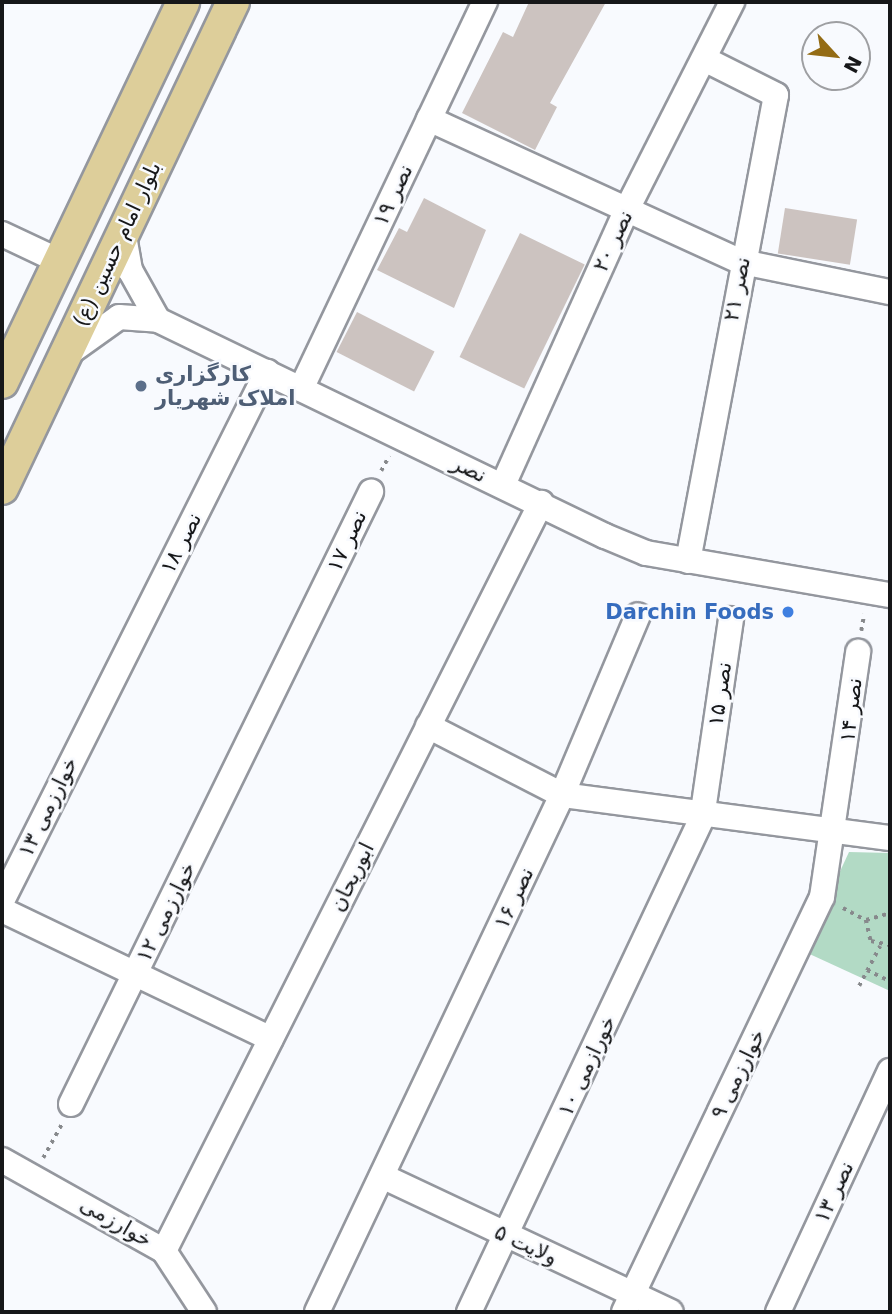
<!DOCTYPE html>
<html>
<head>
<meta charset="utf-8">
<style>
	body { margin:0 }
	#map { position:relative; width:892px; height:1314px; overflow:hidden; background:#f8fafe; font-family:"DejaVu Sans",Vazirmatn,sans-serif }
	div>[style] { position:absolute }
	.green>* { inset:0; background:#b2dac5 }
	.building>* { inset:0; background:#ccc3c0; transform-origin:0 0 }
	.path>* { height:3.5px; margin-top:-1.75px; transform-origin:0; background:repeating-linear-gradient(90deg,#87898c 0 3.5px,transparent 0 8.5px) }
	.roads { filter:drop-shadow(2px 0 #94979e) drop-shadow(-2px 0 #94979e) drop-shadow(0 2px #94979e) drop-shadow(0 -2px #94979e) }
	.minor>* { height:24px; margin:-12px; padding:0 12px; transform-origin:12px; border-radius:12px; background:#fff }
	.major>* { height:32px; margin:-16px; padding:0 16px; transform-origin:16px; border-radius:16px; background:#ddce9a }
	.dots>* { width:19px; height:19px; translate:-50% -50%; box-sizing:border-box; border:4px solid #f8fafe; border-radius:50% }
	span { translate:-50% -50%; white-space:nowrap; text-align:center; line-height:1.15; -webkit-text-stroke:5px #f8fafe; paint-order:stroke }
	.street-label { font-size:21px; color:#161719 }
	.service-label { font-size:21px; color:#4e5e75; font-weight:700 }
	.left { translate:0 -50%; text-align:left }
	.shop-label { font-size:21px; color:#366cbe; font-weight:700 }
	.right { translate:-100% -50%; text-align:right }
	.frame { position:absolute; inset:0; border:4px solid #161719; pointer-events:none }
	.north { position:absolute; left:801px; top:21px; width:70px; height:70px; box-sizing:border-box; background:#f8fafe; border:2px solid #9e9fa2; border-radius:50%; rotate:117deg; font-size:19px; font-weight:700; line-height:28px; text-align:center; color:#161719 }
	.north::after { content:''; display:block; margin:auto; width:24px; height:32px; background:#946c15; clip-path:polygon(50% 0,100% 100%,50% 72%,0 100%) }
</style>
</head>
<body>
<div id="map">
	<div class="green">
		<i style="clip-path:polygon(849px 852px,890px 853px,890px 991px,803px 951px)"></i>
	</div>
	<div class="building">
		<i style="clip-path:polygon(529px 2px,606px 2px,550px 103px,557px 107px,535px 150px,462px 113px,503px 32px,513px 37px)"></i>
		<i style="clip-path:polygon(424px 198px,486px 230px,454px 308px,377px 270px,399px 228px,407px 232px)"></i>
		<i style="left:785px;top:208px;width:73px;height:46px;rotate:9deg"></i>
		<i style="left:520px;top:233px;width:72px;height:138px;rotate:26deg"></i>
		<i style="left:357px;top:312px;width:87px;height:45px;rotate:27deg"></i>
	</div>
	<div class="path">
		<i style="left:381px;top:471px;width:17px;rotate:-62deg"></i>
		<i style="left:861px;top:631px;width:17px;rotate:-80deg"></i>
		<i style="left:843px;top:908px;width:26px;rotate:28deg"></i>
		<i style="left:866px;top:920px;width:22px;rotate:77deg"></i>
		<i style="left:871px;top:941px;width:19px;rotate:12deg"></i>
		<i style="left:866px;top:920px;width:25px;rotate:-16deg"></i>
		<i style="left:867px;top:970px;width:25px;rotate:26deg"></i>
		<i style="left:859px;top:986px;width:45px;rotate:-62.3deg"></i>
		<i style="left:43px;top:1158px;width:38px;rotate:-61deg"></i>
	</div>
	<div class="roads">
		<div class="minor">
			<i style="left:429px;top:119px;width:344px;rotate:24.6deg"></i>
			<i style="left:742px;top:262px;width:151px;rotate:11.5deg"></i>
			<i style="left:123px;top:230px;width:41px;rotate:80.1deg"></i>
			<i style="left:130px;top:270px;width:57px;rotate:60.8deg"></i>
			<i style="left:158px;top:320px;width:496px;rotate:25.8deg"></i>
			<i style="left:605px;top:536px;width:44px;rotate:22.5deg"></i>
			<i style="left:646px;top:553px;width:248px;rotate:9.8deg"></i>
			<i style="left:2px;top:234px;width:63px;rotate:25.3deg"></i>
			<i style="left:66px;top:355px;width:65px;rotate:-35.6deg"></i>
			<i style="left:119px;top:317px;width:39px;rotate:4deg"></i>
			<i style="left:301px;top:389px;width:429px;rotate:-64.6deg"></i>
			<i style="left:503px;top:485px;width:298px;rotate:-65.8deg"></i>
			<i style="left:625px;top:213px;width:237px;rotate:-63.1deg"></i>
			<i style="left:688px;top:561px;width:474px;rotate:-79.3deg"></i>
			<i style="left:776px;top:95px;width:78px;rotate:-153.4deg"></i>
			<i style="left:428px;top:726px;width:151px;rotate:27.2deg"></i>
			<i style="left:562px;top:795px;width:331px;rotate:7.5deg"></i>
			<i style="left:2px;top:901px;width:592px;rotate:-63.39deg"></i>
			<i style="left:2px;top:910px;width:298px;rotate:25.6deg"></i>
			<i style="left:71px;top:1104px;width:682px;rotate:-63.89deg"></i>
			<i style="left:2px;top:1160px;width:186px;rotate:29.3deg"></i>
			<i style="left:164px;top:1251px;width:73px;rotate:56.7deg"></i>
			<i style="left:382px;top:1176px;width:319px;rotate:25.2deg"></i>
			<i style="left:164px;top:1251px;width:838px;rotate:-63.25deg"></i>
			<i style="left:317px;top:1312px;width:572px;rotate:-64.64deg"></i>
			<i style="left:562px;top:795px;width:195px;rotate:-67.1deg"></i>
			<i style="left:469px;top:1312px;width:546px;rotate:-64.75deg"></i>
			<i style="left:702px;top:818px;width:201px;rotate:-81.7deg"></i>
			<i style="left:624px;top:1312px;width:460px;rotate:-64.5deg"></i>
			<i style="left:822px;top:897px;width:248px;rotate:-81.6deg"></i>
			<i style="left:778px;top:1312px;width:266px;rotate:-65.1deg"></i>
		</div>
		<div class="major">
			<i style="left:2px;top:382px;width:421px;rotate:-64.5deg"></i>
			<i style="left:2px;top:488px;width:538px;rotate:-64.58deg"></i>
		</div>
	</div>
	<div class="dots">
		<i style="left:141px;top:386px;background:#5c6f8a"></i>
		<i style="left:788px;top:612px;background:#3f7fe0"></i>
	</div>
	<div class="street-label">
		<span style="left:393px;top:195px;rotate:-65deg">نصر ۱۹</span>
		<span style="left:613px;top:241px;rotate:-65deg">نصر ۲۰</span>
		<span style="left:117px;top:244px;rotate:-65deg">بلوار امام حسین (ع)</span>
		<span style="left:737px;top:289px;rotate:-79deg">نصر ۲۱</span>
		<span style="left:469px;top:469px;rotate:25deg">نصر</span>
		<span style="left:347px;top:541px;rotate:-65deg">نصر ۱۷</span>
		<span style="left:181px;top:543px;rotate:-63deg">نصر ۱۸</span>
		<span style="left:720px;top:694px;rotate:-82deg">نصر ۱۵</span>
		<span style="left:851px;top:710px;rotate:-83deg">نصر ۱۴</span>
		<span style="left:48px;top:807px;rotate:-64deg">خوارزمی ۱۳</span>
		<span style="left:352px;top:877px;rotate:-64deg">ابوریحان</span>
		<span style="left:514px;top:898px;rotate:-65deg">نصر ۱۶</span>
		<span style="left:166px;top:912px;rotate:-64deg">خوارزمی ۱۲</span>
		<span style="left:587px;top:1066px;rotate:-65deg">خورازمی ۱۰</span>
		<span style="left:738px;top:1074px;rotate:-64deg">خوارزمی ۹</span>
		<span style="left:834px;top:1192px;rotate:-65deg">نصر ۱۳</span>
		<span style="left:116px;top:1222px;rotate:30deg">خوارزمی</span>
		<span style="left:526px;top:1245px;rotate:25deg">ولایت ۵</span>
	</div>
	<div class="service-label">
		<span class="left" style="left:155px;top:386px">کارگزاری<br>املاک شهریار</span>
	</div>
	<div class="shop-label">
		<span class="right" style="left:774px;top:612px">Darchin Foods</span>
	</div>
	<div class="frame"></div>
	<div class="north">N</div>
</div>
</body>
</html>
